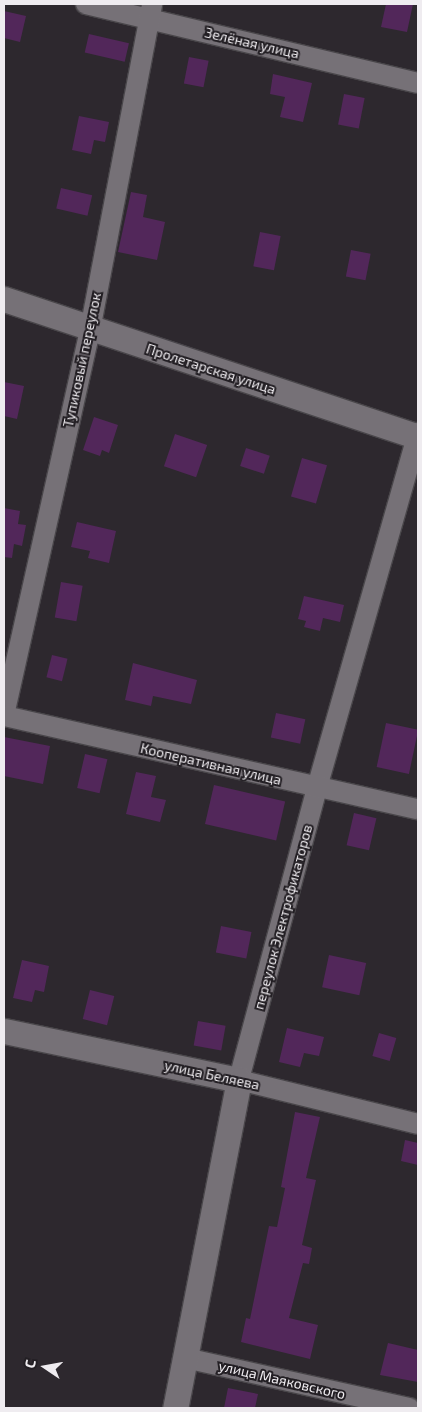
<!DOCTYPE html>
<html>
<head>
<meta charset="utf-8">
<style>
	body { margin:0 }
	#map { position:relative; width:422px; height:1412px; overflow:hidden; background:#2d282e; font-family:"Exo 2",sans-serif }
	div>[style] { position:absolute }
	.building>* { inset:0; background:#52275a; transform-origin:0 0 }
	.roads { filter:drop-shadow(1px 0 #49464a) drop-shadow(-1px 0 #49464a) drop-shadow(0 1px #49464a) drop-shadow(0 -1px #49464a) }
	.minor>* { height:20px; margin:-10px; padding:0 10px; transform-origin:10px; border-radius:10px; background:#767177 }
	.tertiary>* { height:25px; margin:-12.5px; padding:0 12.5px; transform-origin:12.5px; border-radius:12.5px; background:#767177 }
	span { translate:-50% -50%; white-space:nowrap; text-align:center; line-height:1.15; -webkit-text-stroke:4px #231f24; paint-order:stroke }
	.street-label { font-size:14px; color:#efecf0 }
	.frame { position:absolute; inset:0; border:5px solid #efecf0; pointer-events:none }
	.north { position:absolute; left:20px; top:1342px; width:50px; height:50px; -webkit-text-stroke:4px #231f24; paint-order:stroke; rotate:282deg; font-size:14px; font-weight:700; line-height:20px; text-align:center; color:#efecf0 }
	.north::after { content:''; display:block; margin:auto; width:18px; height:22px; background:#efecf0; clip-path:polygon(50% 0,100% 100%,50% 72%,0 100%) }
</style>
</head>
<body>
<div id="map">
	<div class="building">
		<i style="clip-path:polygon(386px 4px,413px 4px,407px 32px,381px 27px)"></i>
		<i style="clip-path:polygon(4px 11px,26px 16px,20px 42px,4px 38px)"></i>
		<i style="left:89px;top:34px;width:41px;height:19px;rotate:13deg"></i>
		<i style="left:189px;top:57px;width:20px;height:27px;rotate:11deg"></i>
		<i style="clip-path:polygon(273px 74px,312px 83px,303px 122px,280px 117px,285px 97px,270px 94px)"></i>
		<i style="left:344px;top:94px;width:21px;height:31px;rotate:11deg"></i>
		<i style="clip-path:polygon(79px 116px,109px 122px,105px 142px,94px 140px,91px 154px,72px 150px)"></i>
		<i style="left:61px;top:188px;width:32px;height:21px;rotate:13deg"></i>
		<i style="clip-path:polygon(131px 192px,147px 195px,143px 217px,165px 222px,157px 260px,118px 252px)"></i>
		<i style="left:260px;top:232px;width:21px;height:35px;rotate:11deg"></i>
		<i style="left:351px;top:250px;width:20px;height:27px;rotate:11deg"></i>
		<i style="clip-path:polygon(4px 382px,24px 386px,17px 419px,4px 416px)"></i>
		<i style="clip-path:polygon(94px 417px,118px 425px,109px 453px,102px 450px,100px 456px,83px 450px)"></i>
		<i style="left:175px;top:434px;width:34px;height:34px;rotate:19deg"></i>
		<i style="left:246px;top:448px;width:25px;height:19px;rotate:18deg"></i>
		<i style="left:302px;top:458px;width:26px;height:40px;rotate:16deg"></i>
		<i style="clip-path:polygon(4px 508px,20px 511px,18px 524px,26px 525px,22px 546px,14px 544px,12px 558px,4px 557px)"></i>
		<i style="clip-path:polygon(77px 522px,116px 531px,109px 563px,88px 558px,90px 551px,71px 547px)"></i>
		<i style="left:61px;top:582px;width:22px;height:36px;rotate:10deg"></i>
		<i style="clip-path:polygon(304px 596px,344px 605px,340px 622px,323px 618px,320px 631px,304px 627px,306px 621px,298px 619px)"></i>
		<i style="left:52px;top:655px;width:16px;height:23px;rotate:14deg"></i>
		<i style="clip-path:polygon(133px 663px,197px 680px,191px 704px,153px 696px,151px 706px,125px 700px)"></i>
		<i style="left:276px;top:713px;width:30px;height:25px;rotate:12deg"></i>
		<i style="left:386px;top:723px;width:33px;height:45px;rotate:12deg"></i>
		<i style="clip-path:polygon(4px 737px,50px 746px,43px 784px,4px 776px)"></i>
		<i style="left:85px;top:754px;width:23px;height:35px;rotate:13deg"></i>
		<i style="clip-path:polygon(136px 772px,156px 776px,151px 797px,166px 800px,160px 822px,126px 814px)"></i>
		<i style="left:214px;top:785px;width:73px;height:40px;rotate:13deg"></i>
		<i style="left:354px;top:813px;width:23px;height:33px;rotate:13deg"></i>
		<i style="left:221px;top:926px;width:31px;height:27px;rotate:11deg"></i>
		<i style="left:329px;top:955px;width:38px;height:33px;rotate:12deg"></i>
		<i style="clip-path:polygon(22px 960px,49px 966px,44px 992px,35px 990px,32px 1002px,13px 998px)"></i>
		<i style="left:90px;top:990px;width:25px;height:30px;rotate:14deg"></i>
		<i style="left:198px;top:1021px;width:28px;height:25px;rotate:10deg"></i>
		<i style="clip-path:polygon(287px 1028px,324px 1037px,319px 1056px,304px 1053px,300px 1067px,279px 1062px)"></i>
		<i style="left:379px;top:1033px;width:18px;height:24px;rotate:16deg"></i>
		<i style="clip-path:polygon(295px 1112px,320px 1117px,306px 1178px,316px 1180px,302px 1245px,312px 1248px,309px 1264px,303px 1263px,289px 1318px,318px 1325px,310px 1359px,241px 1342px,246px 1318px,250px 1319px,269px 1226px,277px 1227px,285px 1188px,281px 1187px)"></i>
		<i style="clip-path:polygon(405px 1140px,418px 1143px,418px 1165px,401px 1161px)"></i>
		<i style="clip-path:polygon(388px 1343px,418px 1350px,418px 1382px,380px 1375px)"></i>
		<i style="clip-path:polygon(228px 1388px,258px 1394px,255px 1408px,224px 1408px)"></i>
	</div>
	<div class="roads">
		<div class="minor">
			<i style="left:86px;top:4px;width:341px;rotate:13.4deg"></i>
			<i style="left:418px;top:433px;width:369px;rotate:105.9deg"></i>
			<i style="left:317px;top:788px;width:302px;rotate:105deg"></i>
			<i style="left:239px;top:1080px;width:184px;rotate:13.8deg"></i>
			<i style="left:4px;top:715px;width:394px;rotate:-77.4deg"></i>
			<i style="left:90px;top:330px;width:332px;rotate:-79.2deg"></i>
			<i style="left:4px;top:716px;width:424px;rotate:12.7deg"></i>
			<i style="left:185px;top:1358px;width:230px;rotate:12.6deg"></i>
		</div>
		<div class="tertiary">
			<i style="left:4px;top:299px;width:436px;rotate:18.4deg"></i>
			<i style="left:4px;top:1031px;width:240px;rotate:11.8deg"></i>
			<i style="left:239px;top:1080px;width:334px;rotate:101deg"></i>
		</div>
	</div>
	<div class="street-label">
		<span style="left:252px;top:43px;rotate:13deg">Зелёная улица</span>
		<span style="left:82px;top:360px;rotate:-78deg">Тупиковый переулок</span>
		<span style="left:211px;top:369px;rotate:18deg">Пролетарская улица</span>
		<span style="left:211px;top:764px;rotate:13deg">Кооперативная улица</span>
		<span style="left:283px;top:917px;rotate:-75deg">переулок Электрофикаторов</span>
		<span style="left:212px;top:1075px;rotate:12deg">улица Беляева</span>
		<span style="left:282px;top:1380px;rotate:13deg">улица Маяковского</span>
	</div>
	<div class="frame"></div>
	<div class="north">С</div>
</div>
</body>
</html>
